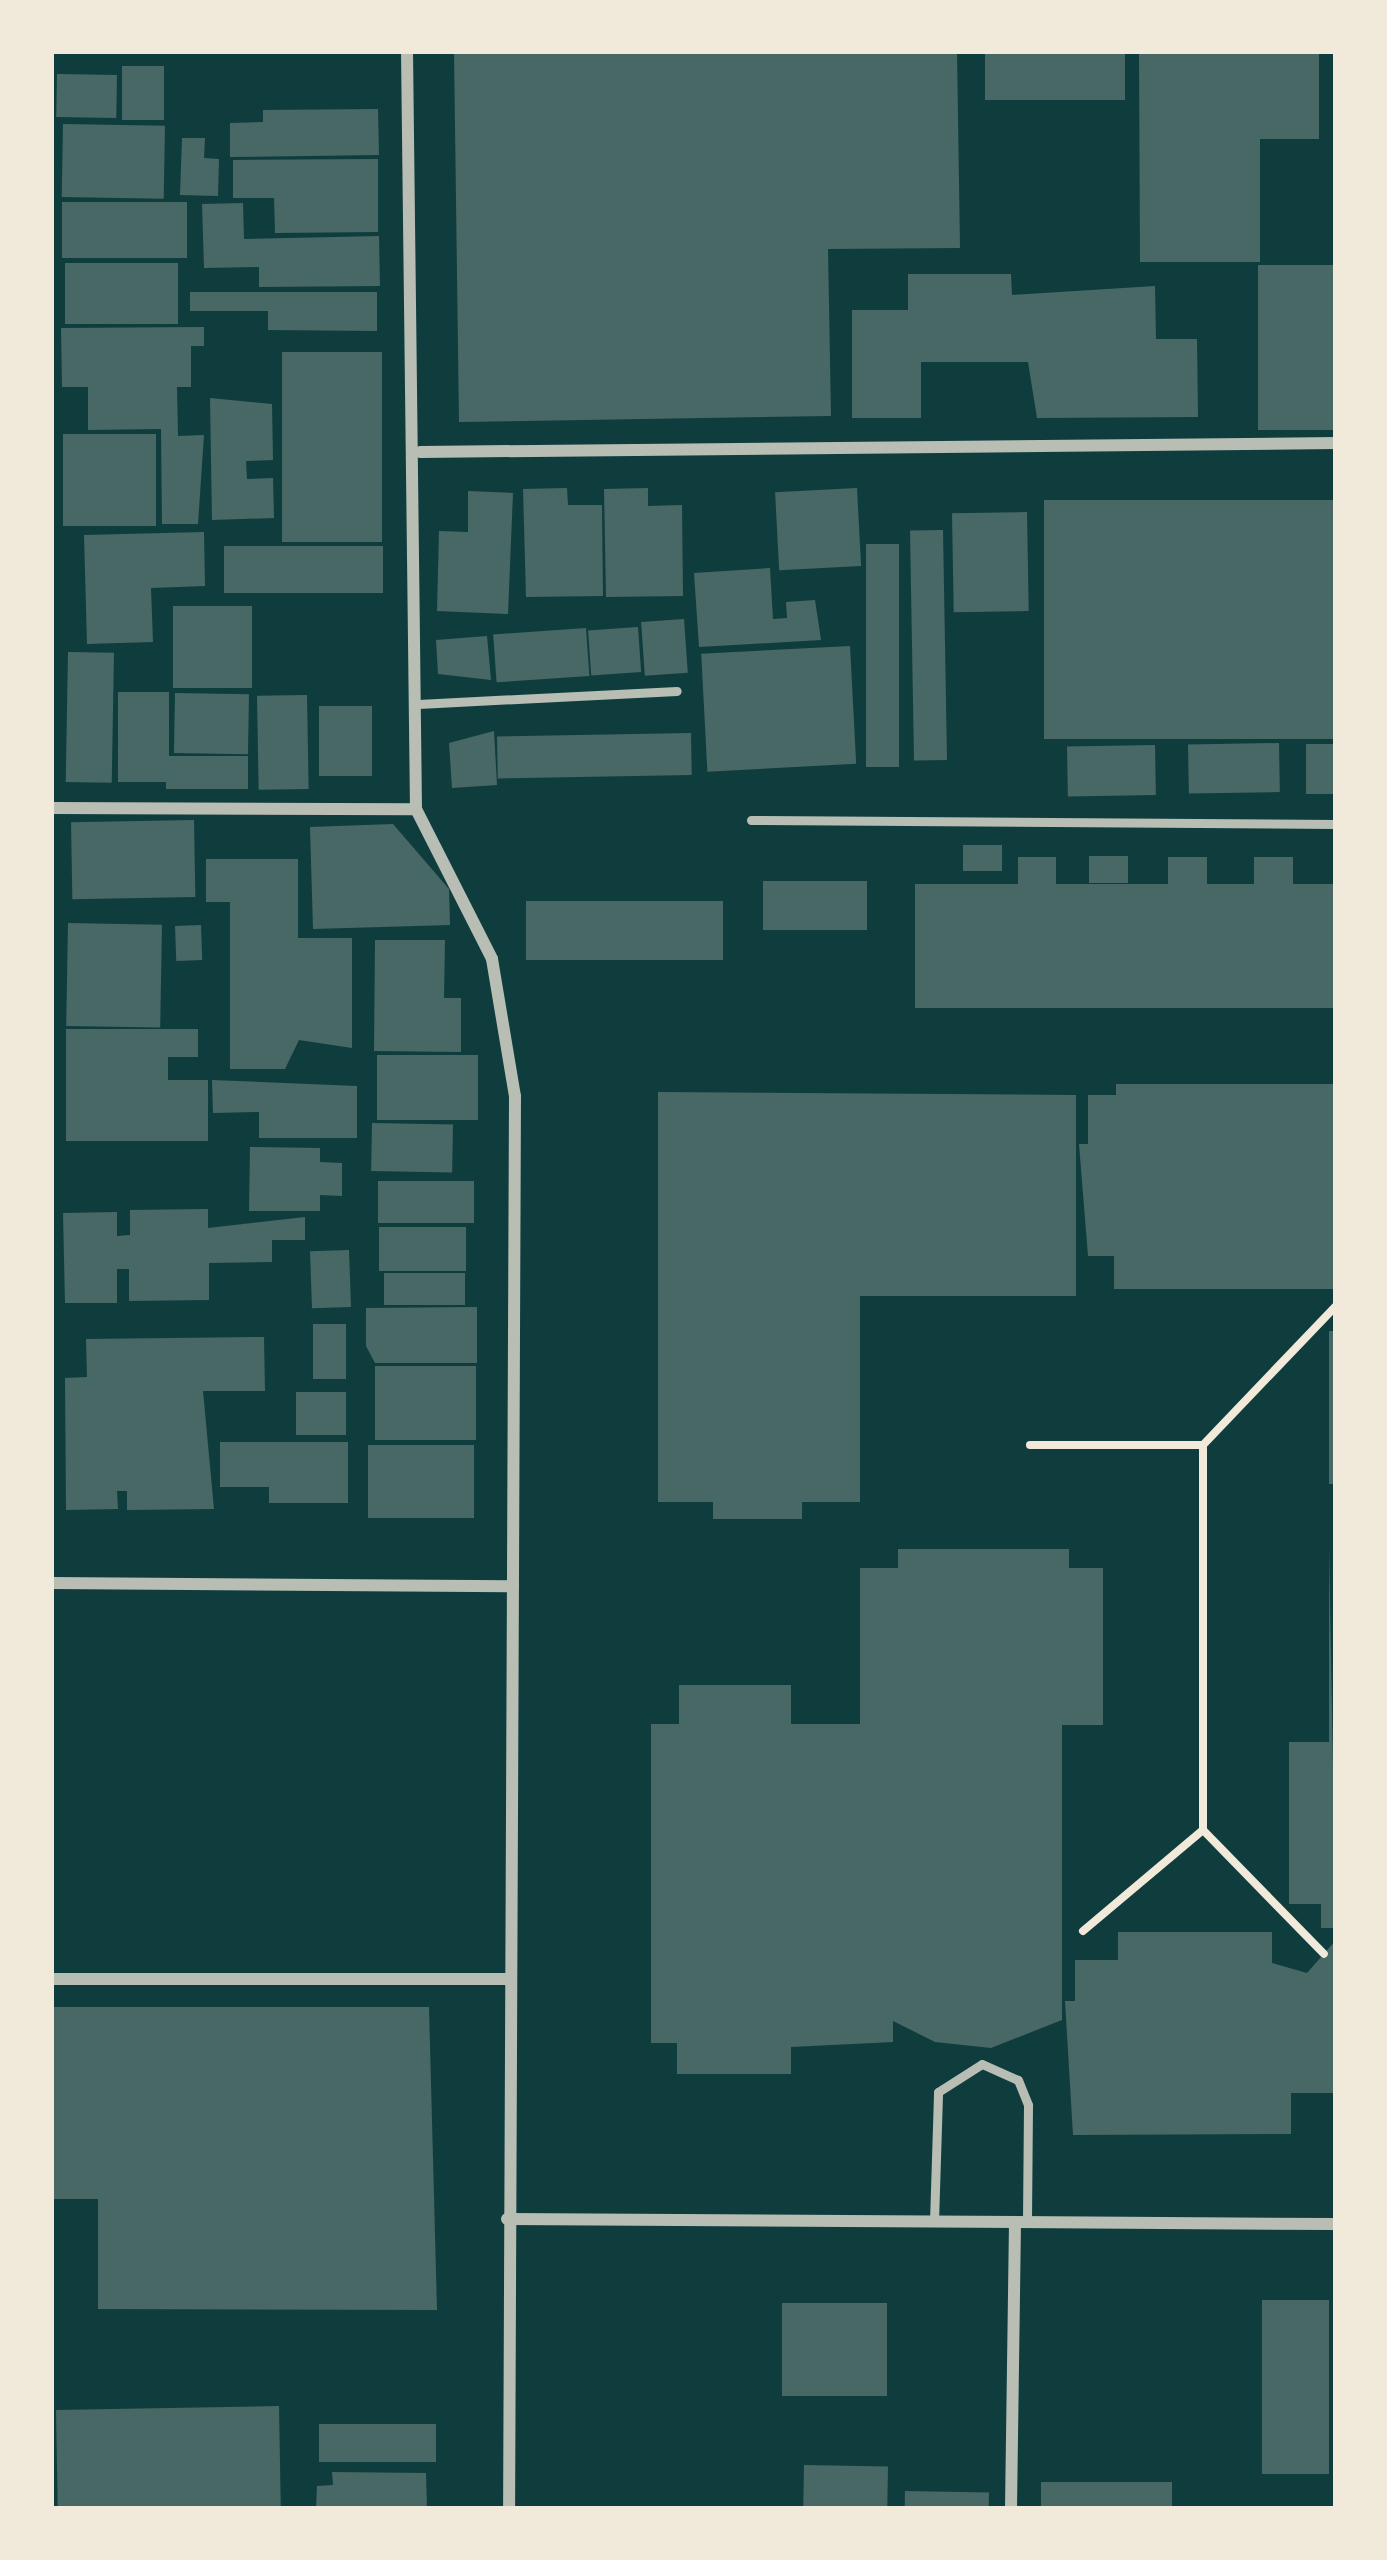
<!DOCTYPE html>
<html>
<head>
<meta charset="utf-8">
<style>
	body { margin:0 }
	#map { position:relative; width:1387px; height:2560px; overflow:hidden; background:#0f3d3e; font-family:Inter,sans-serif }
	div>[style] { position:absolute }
	.building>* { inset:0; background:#486865; transform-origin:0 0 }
	.path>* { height:8px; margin:-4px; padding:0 4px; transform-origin:4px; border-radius:4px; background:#f1e9da }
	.service>* { height:9px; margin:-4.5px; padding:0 4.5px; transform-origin:4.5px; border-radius:4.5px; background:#b8beb3 }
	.minor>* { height:12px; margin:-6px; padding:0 6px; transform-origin:6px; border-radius:6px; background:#b8beb3 }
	span { translate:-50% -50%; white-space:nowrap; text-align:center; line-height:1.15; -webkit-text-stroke:12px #f1e9da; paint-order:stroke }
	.frame { position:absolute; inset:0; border:54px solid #f1e9da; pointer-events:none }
</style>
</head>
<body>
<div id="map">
	<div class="building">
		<i style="clip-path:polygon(454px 51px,957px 51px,960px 248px,828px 249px,831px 416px,459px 422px)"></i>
		<i style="left:985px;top:51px;width:140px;height:49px"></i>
		<i style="clip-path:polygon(1139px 51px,1319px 51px,1319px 139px,1260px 139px,1260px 262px,1140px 262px)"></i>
		<i style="left:122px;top:66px;width:42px;height:54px"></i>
		<i style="left:57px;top:74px;width:60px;height:43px;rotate:1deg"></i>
		<i style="clip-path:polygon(378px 109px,379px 155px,230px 157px,230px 123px,263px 122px,263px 110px)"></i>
		<i style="left:63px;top:124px;width:102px;height:73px;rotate:1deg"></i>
		<i style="clip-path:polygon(182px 138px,205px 138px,204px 158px,219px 159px,218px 196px,180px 195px)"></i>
		<i style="clip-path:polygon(378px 159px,378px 232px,275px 233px,274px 198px,233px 198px,233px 160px)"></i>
		<i style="left:62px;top:202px;width:125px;height:56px"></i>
		<i style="clip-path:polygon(243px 203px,244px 239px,379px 236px,380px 286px,259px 287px,259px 267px,204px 268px,202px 204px)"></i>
		<i style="left:65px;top:263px;width:113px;height:61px"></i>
		<i style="left:1258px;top:265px;width:78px;height:165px"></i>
		<i style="clip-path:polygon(908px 274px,1011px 274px,1012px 295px,1155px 286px,1156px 339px,1197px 339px,1198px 417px,1037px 418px,1028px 362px,921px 362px,921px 418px,852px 418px,852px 310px,908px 310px)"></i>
		<i style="clip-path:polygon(190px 292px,377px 292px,377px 331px,268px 330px,268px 311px,190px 311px)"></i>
		<i style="clip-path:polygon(204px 327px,204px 346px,191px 346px,191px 387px,177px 387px,178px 436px,204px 435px,198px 524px,162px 524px,161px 429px,88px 430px,88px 387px,62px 387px,61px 328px)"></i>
		<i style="left:282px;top:352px;width:100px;height:190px"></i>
		<i style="clip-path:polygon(210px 398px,272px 404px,273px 460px,246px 461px,247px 479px,273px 478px,274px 518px,212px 520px)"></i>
		<i style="left:156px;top:434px;width:92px;height:93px;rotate:90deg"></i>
		<i style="clip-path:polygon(567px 488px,568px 505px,602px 505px,603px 596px,526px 597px,523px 489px)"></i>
		<i style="clip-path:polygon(648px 488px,648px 506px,682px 505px,683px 596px,606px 597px,604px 489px)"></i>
		<i style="left:857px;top:488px;width:78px;height:82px;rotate:87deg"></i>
		<i style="clip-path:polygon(468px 491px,513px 493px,508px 614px,437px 611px,439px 531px,468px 532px)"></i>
		<i style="left:1336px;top:500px;width:239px;height:292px;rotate:90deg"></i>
		<i style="left:1027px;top:512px;width:99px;height:75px;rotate:89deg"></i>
		<i style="left:943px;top:530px;width:230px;height:33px;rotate:89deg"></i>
		<i style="clip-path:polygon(204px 532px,205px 586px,151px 588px,153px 642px,87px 644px,84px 535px)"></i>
		<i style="left:866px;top:544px;width:33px;height:223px"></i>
		<i style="left:383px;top:546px;width:47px;height:159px;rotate:90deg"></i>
		<i style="clip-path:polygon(770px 568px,773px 619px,787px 618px,786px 602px,815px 600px,821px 640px,699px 647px,694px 573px)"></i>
		<i style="left:173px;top:606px;width:79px;height:82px"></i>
		<i style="left:684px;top:619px;width:54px;height:43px;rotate:86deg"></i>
		<i style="left:638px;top:627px;width:45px;height:50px;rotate:86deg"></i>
		<i style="left:586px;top:628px;width:48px;height:93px;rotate:86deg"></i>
		<i style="clip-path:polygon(487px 636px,491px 680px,438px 674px,436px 640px)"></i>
		<i style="left:850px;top:646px;width:118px;height:149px;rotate:87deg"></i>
		<i style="left:68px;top:652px;width:46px;height:130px;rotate:1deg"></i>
		<i style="left:118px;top:692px;width:51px;height:90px"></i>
		<i style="left:175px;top:693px;width:74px;height:60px;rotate:1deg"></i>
		<i style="left:307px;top:695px;width:94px;height:50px;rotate:89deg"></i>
		<i style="left:319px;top:706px;width:53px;height:70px"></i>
		<i style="clip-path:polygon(494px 731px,497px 785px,452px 788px,449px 743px)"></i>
		<i style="left:691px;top:733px;width:42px;height:194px;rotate:89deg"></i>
		<i style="left:1279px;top:743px;width:49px;height:91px;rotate:89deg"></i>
		<i style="left:1306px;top:744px;width:30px;height:50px"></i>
		<i style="left:1155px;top:745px;width:50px;height:88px;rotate:89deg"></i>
		<i style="left:166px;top:756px;width:82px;height:33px"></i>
		<i style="left:194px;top:820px;width:77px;height:123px;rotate:89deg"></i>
		<i style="clip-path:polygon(393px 824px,449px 889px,450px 925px,313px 929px,310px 827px)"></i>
		<i style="left:963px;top:845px;width:39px;height:26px"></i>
		<i style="left:1128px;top:856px;width:27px;height:39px;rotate:90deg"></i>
		<i style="left:1018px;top:857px;width:38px;height:27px"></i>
		<i style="left:1168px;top:857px;width:39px;height:27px"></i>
		<i style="left:1254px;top:857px;width:39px;height:27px"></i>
		<i style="clip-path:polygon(206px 859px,298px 859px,298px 938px,352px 938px,352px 1048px,299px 1040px,285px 1069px,230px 1069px,230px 902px,206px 902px)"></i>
		<i style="left:763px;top:881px;width:104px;height:49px"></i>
		<i style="left:915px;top:884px;width:421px;height:124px"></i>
		<i style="left:526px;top:901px;width:197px;height:59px"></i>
		<i style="left:68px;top:923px;width:94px;height:103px;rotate:1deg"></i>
		<i style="left:201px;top:925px;width:35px;height:26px;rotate:88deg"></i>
		<i style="clip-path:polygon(375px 940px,445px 940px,444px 998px,461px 998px,461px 1052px,374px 1051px)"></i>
		<i style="clip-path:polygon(66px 1029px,198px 1029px,198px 1057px,168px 1057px,168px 1080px,208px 1080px,208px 1141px,66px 1141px)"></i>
		<i style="left:377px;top:1055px;width:101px;height:65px"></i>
		<i style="clip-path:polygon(212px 1080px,357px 1086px,357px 1138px,259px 1138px,259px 1112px,213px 1113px)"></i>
		<i style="clip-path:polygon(1116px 1084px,1336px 1084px,1336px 1289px,1114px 1289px,1114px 1256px,1088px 1256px,1079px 1144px,1088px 1144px,1088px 1095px,1116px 1095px)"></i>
		<i style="clip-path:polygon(658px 1092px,1076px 1095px,1076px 1296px,860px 1296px,860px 1502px,802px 1502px,802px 1519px,713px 1519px,713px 1502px,658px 1502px)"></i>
		<i style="left:372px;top:1123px;width:81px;height:48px;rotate:1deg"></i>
		<i style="clip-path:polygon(250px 1147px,320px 1148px,320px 1162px,342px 1163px,342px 1196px,320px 1195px,320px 1211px,249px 1211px)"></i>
		<i style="left:378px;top:1181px;width:96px;height:42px"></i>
		<i style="clip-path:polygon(208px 1209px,208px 1228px,305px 1217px,305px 1240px,272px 1240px,272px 1262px,209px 1263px,209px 1300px,129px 1301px,129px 1269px,117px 1269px,117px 1303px,65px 1303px,63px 1213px,117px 1212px,117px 1236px,130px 1235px,130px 1210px)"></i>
		<i style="left:379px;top:1227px;width:87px;height:44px"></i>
		<i style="left:349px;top:1250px;width:57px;height:39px;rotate:88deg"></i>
		<i style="left:384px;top:1273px;width:81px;height:32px"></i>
		<i style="clip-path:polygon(477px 1307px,477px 1363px,375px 1363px,366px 1346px,366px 1308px)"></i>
		<i style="left:313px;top:1324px;width:33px;height:55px"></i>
		<i style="left:1329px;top:1331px;width:7px;height:153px"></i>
		<i style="clip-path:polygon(264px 1337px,265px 1391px,203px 1391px,214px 1509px,127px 1510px,127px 1491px,117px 1491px,118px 1509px,66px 1510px,65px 1378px,87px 1377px,86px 1339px)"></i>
		<i style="left:375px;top:1366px;width:101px;height:74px"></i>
		<i style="left:296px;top:1392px;width:50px;height:43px"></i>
		<i style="clip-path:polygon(220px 1442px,348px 1442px,348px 1503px,269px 1503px,269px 1487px,220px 1487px)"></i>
		<i style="left:368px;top:1445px;width:106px;height:73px"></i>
		<i style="clip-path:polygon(1329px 1545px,1336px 1928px,1321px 1928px,1321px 1904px,1289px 1904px,1289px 1742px,1329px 1742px)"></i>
		<i style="clip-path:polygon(898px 1549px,1069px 1549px,1069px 1568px,1103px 1568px,1103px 1725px,1062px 1725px,1062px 2020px,991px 2048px,935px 2042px,893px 2021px,893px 2042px,791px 2047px,791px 2074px,677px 2074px,677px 2043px,651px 2043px,651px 1724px,679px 1724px,679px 1685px,791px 1685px,791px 1724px,860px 1724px,860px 1568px,898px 1568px)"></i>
		<i style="clip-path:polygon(1118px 1932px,1272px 1932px,1272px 1963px,1307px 1973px,1336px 1940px,1336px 2093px,1291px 2093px,1291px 2134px,1073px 2135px,1065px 2001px,1075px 2001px,1075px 1960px,1118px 1960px)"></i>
		<i style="clip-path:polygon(53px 2007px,429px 2007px,437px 2310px,98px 2309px,98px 2199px,53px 2199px)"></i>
		<i style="left:1262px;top:2300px;width:67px;height:174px"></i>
		<i style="left:782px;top:2303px;width:105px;height:93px"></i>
		<i style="left:279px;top:2406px;width:103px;height:223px;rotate:89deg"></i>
		<i style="left:319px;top:2424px;width:117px;height:38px"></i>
		<i style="left:804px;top:2465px;width:84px;height:44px;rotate:1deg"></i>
		<i style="clip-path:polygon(332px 2472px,426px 2473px,427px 2509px,316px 2509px,317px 2486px,333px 2485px)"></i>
		<i style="left:1041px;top:2482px;width:131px;height:27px"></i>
		<i style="left:905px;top:2491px;width:84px;height:18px;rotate:1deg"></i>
	</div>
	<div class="path">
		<i style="left:1030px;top:1445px;width:173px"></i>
		<i style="left:1203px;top:1445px;width:385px;rotate:90deg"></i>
		<i style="left:1203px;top:1830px;width:173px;rotate:45.7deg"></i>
		<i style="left:1203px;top:1445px;width:192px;rotate:-46.3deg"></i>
		<i style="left:1083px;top:1931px;width:157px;rotate:-40.1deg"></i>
	</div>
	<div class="service">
		<i style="left:418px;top:704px;width:259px;rotate:-2.9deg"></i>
		<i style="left:751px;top:820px;width:585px;rotate:0.39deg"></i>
		<i style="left:934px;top:2222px;width:130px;rotate:-88.2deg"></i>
		<i style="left:938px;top:2092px;width:52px;rotate:-32.5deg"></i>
		<i style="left:982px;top:2064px;width:39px;rotate:24deg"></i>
		<i style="left:1018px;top:2080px;width:27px;rotate:68deg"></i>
		<i style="left:1028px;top:2105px;width:118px;rotate:90.5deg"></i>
	</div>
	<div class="minor">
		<i style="left:407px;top:51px;width:758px;rotate:89.32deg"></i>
		<i style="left:416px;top:809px;width:168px;rotate:63.1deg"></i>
		<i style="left:492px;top:959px;width:139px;rotate:80.5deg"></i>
		<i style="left:515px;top:1096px;width:1413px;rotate:90.24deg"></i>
		<i style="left:420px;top:452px;width:916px;rotate:-0.56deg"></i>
		<i style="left:51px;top:808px;width:365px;rotate:0.2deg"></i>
		<i style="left:51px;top:1583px;width:462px;rotate:0.4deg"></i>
		<i style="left:51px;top:1979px;width:459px"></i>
		<i style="left:507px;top:2219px;width:829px;rotate:0.35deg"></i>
		<i style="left:1011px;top:2509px;width:286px;rotate:-89.2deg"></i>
	</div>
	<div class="frame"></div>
</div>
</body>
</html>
